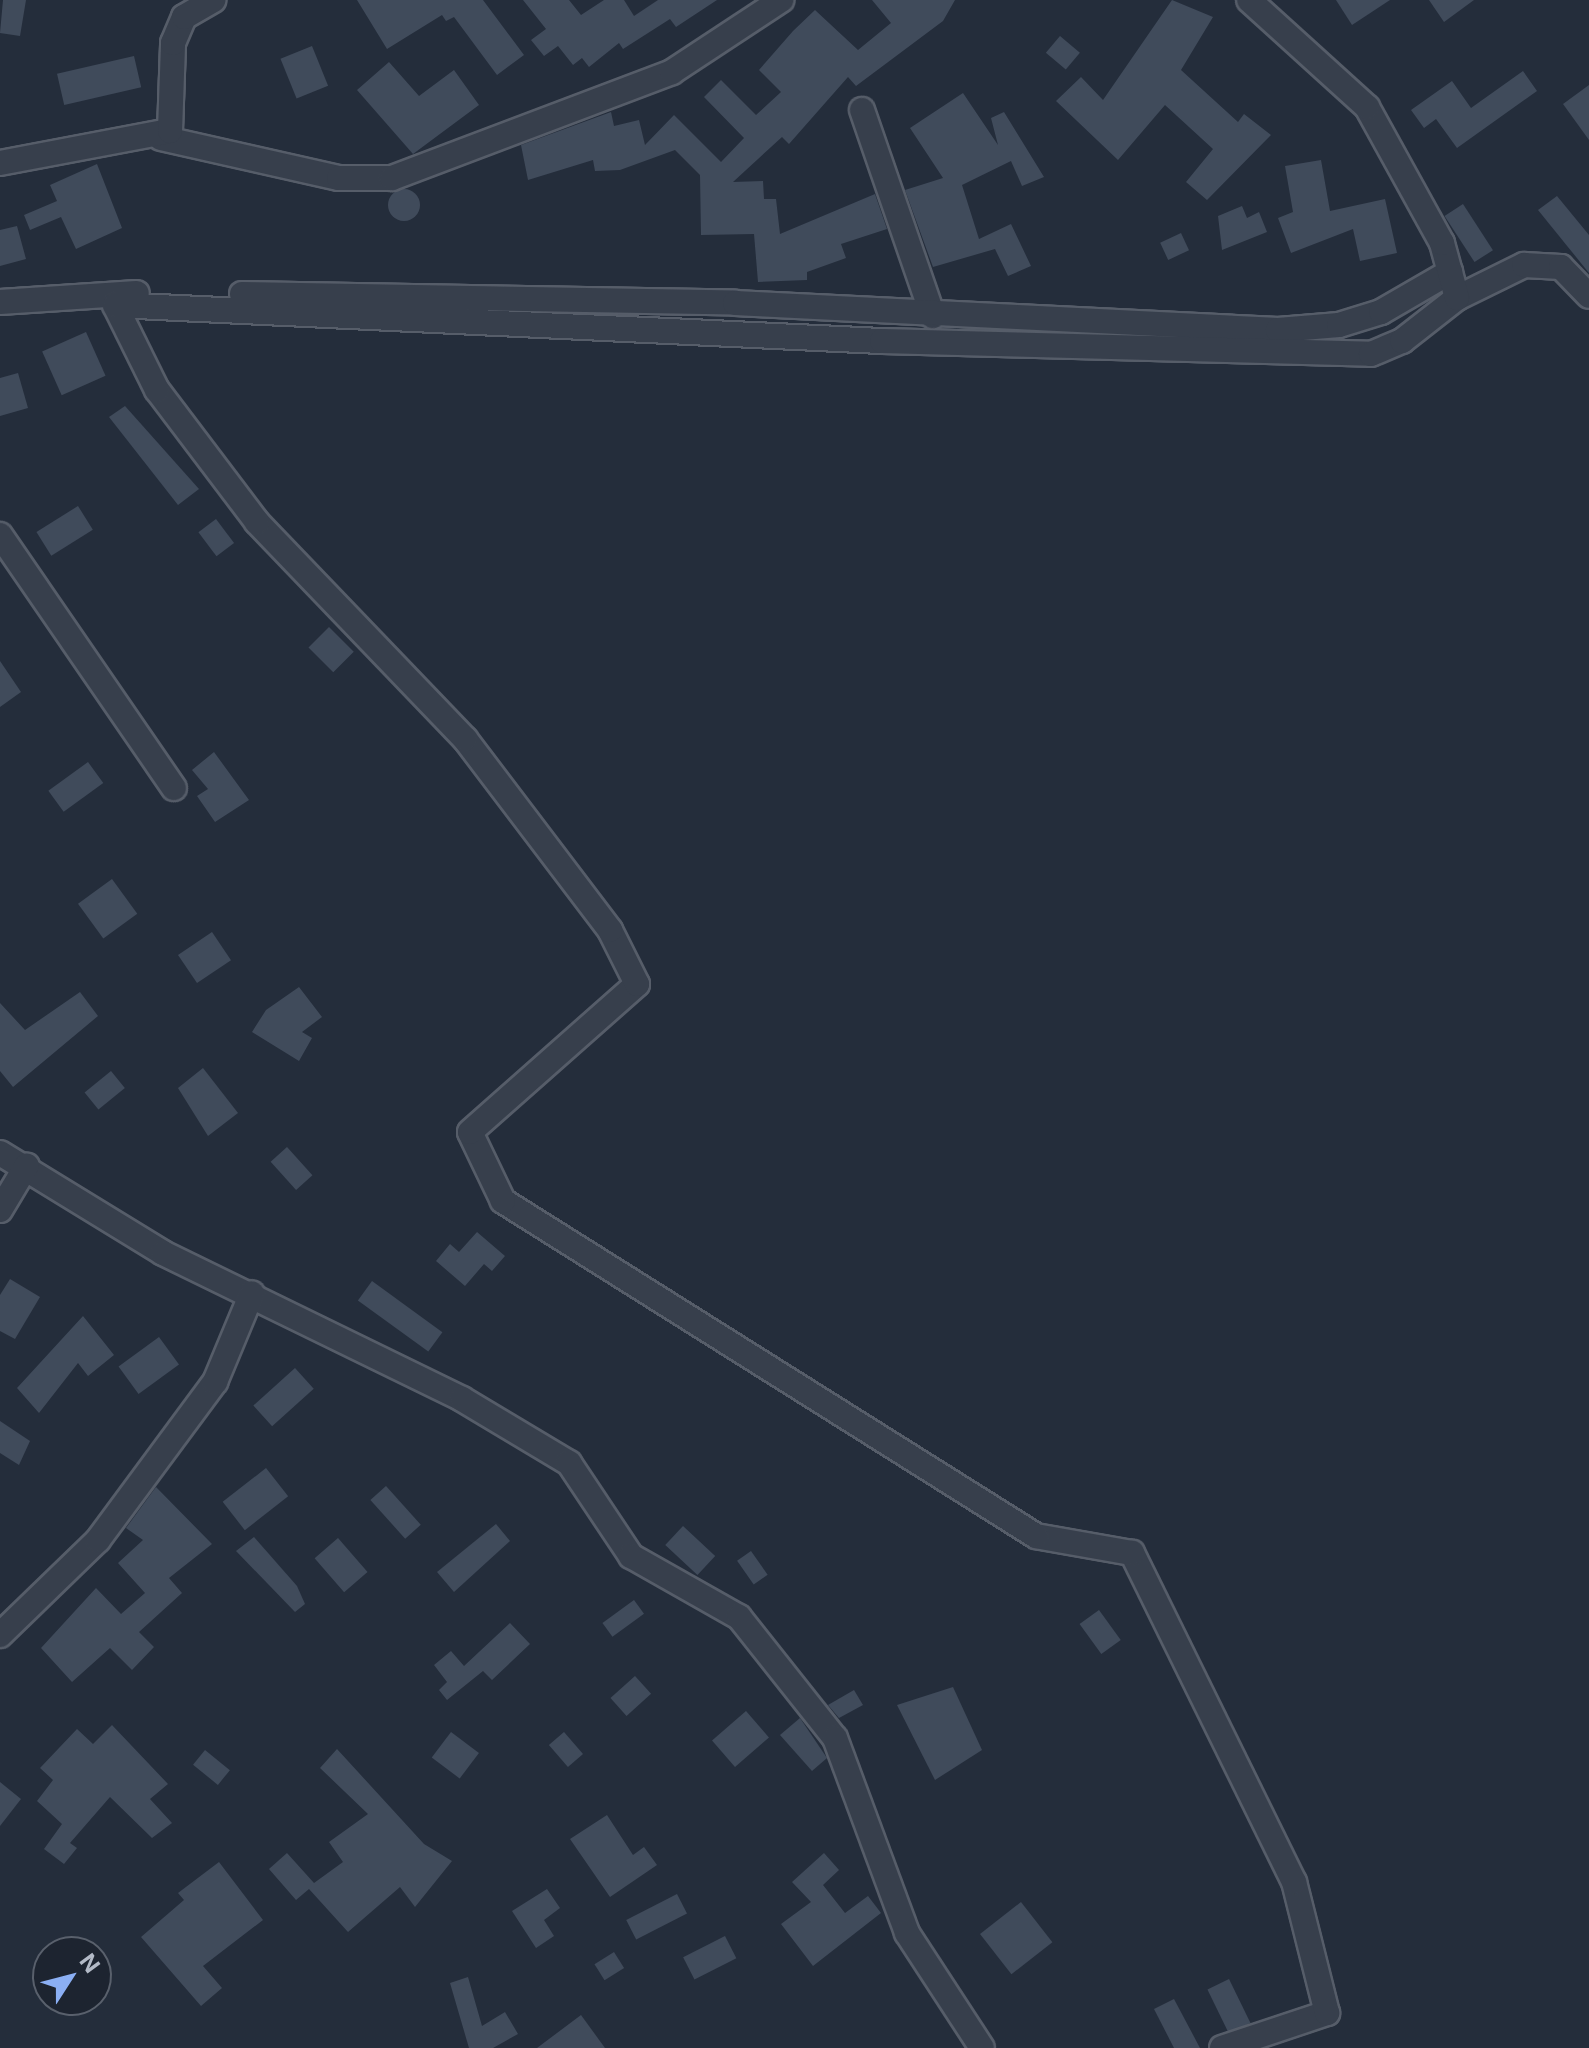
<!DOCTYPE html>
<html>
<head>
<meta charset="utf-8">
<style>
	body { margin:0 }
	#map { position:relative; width:1589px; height:2048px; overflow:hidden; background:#242d3b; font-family:Inter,sans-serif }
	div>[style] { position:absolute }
	.building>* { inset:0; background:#404b5b; transform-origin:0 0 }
	.round { border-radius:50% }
	.roads { filter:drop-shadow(2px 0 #565d69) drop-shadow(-2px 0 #565d69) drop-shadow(0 2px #565d69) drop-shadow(0 -2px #565d69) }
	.street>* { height:24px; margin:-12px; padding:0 12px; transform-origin:12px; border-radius:12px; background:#373f4c }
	span { translate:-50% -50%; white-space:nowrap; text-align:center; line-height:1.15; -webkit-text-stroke:6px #1d2430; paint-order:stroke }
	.north { position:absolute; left:32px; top:1936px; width:80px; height:80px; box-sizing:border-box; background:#1d2430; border:2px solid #59606c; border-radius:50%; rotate:54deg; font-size:22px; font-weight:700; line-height:32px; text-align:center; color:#b3bac7 }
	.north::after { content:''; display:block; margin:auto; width:28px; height:36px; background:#8baff4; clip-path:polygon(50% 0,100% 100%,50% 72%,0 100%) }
</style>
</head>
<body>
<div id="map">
	<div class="building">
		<i style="clip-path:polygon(3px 0,26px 0,20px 36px,0 33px)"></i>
		<i style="clip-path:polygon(357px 0,483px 0,524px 55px,497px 75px,454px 17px,446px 21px,442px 15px,387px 49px)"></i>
		<i style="clip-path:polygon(523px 0,569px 0,581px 15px,604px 0,624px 0,634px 16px,658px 0,717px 0,676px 27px,670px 19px,623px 49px,619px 43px,589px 67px,582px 58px,573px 65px,558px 46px,544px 56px,531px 40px,546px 29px)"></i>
		<i style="clip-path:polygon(872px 0,955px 0,943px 21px,856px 86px,848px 77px,789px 144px,782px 137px,733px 182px,763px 181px,764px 199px,776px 199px,780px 234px,875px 194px,887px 229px,841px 244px,846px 258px,807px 272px,807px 280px,758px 282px,754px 234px,701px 235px,700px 175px,675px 150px,620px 170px,595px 171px,593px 160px,528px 180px,521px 145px,611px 112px,614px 126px,639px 120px,645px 145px,674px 115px,721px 162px,744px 138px,704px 97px,721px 80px,756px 115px,781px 92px,759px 70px,793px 31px,815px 10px,858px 50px,891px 23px)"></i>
		<i style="clip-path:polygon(1172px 0,1213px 17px,1181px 70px,1238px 122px,1244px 114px,1271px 135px,1207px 200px,1186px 182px,1213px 149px,1165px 105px,1118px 160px,1056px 101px,1081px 77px,1103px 100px)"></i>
		<i style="clip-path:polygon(1336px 0,1390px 0,1352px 25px)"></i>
		<i style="clip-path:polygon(1429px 0,1474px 0,1444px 22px)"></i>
		<i style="left:1060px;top:36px;width:26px;height:22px;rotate:40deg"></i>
		<i style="left:312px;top:46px;width:43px;height:34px;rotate:68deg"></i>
		<i style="left:134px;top:56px;width:32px;height:79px;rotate:77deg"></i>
		<i style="clip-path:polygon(389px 62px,419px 96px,454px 70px,479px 105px,413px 154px,357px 90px)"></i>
		<i style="clip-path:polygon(1523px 71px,1537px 91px,1457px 148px,1436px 119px,1424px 128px,1411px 110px,1452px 81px,1471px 108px)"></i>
		<i style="clip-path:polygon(1589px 85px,1589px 140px,1563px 104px)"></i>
		<i style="clip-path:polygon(963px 93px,998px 145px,991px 118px,1004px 112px,1044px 177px,1022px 186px,1011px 161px,962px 185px,979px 239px,1011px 224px,1031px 266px,1008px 276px,995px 249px,933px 267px,905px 190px,943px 178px,910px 128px)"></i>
		<i style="clip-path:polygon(1321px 160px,1330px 211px,1385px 199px,1397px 253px,1360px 261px,1353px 229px,1291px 253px,1278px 218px,1293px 212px,1285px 166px)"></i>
		<i style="clip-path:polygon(97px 164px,122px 228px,76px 249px,61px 217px,30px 230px,24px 215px,57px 201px,50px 185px)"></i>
		<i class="round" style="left:388px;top:189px;width:32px;height:32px"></i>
		<i style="clip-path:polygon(1557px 196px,1589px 235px,1589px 273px,1538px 210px)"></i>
		<i style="left:1463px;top:204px;width:55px;height:22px;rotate:57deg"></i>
		<i style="clip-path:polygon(1242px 206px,1247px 218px,1259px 212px,1267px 232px,1222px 250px,1218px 216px)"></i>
		<i style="clip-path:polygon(17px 226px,26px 259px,0 266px,0 230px)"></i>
		<i style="left:1181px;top:233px;width:19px;height:23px;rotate:65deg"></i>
		<i style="left:86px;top:332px;width:48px;height:48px;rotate:66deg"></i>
		<i style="clip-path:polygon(18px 373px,28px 408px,0 416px,0 378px)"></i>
		<i style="clip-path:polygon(125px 406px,199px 489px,178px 505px,109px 417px)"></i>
		<i style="left:78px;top:506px;width:28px;height:49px;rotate:58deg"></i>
		<i style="left:216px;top:519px;width:30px;height:22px;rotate:53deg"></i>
		<i style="left:329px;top:627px;width:35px;height:29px;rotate:45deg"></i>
		<i style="clip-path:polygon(0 661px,21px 692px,0 707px)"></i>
		<i style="clip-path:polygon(214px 752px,249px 800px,215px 822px,197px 796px,208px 789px,192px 770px)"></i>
		<i style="left:88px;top:762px;width:26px;height:49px;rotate:54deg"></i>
		<i style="left:112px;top:879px;width:43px;height:42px;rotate:54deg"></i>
		<i style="left:212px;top:932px;width:34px;height:41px;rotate:56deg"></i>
		<i style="clip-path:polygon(299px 987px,322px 1017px,302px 1032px,312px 1038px,299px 1061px,252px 1032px,266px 1010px)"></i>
		<i style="clip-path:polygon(80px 992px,98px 1016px,13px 1087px,0 1071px,0 1003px,25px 1030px)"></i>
		<i style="clip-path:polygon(203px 1068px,238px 1113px,208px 1136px,178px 1088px)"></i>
		<i style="left:111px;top:1071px;width:22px;height:34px;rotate:51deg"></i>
		<i style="left:287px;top:1147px;width:38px;height:22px;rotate:48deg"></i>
		<i style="clip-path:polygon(477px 1232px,505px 1256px,492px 1271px,484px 1264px,465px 1286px,436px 1261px,450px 1244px,459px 1252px)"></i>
		<i style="clip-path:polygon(10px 1279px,40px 1297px,15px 1339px,0 1331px,0 1295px)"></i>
		<i style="left:372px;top:1281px;width:87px;height:24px;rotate:36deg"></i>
		<i style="clip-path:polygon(83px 1316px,114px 1355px,88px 1376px,78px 1363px,39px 1413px,17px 1388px)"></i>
		<i style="left:159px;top:1337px;width:34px;height:50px;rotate:54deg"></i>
		<i style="left:295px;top:1368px;width:28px;height:56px;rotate:48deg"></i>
		<i style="clip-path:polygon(0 1421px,30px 1441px,19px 1465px,0 1453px)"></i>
		<i style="left:266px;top:1468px;width:36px;height:55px;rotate:52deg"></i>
		<i style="left:386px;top:1486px;width:52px;height:21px;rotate:48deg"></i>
		<i style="clip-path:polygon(156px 1487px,212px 1544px,169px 1578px,182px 1593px,139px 1632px,154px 1647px,132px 1670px,110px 1648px,72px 1682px,41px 1648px,96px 1588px,121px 1614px,145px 1593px,118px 1563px,143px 1540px,126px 1528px)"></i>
		<i style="clip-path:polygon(496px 1524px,510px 1541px,454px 1592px,437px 1572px)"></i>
		<i style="left:683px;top:1526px;width:44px;height:26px;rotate:43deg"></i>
		<i style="clip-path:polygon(254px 1537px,297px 1586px,305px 1604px,295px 1612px,236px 1551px)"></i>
		<i style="left:338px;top:1538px;width:45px;height:31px;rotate:49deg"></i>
		<i style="left:751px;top:1551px;width:29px;height:17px;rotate:55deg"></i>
		<i style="left:634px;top:1600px;width:17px;height:39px;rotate:54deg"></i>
		<i style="left:1099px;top:1610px;width:37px;height:24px;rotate:54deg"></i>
		<i style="clip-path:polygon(510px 1623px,530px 1644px,492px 1680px,483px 1671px,447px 1700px,439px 1690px,447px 1682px,434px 1665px,451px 1651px,464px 1666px)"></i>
		<i style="left:635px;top:1676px;width:24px;height:33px;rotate:48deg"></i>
		<i style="clip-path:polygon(953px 1687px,982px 1750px,935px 1780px,897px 1705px)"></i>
		<i style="clip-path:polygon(854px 1690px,863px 1705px,839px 1718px,828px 1705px)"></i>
		<i style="left:746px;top:1711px;width:35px;height:45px;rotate:49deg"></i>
		<i style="clip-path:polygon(800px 1718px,827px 1758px,812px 1771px,780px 1735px)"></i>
		<i style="clip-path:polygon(112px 1725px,168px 1784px,150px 1799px,172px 1823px,152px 1838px,110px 1797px,70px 1843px,77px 1848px,64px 1864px,44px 1849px,62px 1824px,37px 1801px,53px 1780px,40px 1768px,77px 1729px,93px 1744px)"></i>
		<i style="left:451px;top:1732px;width:35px;height:32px;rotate:37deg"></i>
		<i style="left:564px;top:1732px;width:29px;height:20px;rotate:49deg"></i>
		<i style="clip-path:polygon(337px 1749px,424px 1844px,452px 1861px,415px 1907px,400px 1887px,348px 1932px,309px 1889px,296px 1900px,269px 1869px,287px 1853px,314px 1883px,343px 1862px,329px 1842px,368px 1814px,320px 1768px)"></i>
		<i style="left:205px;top:1750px;width:32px;height:19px;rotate:39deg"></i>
		<i style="clip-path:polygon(0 1782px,21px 1799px,0 1826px)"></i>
		<i style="clip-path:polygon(607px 1815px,633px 1855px,644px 1847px,657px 1865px,610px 1897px,570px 1839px)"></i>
		<i style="clip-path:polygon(824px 1853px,839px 1870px,823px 1885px,845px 1913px,868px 1896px,881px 1913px,813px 1966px,781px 1924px,811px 1902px,792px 1882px)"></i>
		<i style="clip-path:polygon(219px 1862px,263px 1920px,203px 1966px,222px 1988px,201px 2006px,141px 1937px,184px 1900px,178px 1893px)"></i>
		<i style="clip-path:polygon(547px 1889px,560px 1908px,544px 1920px,554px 1936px,536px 1948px,512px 1911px)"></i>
		<i style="left:677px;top:1894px;width:22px;height:57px;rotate:63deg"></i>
		<i style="left:1021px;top:1902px;width:51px;height:52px;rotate:52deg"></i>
		<i style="left:725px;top:1936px;width:25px;height:47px;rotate:63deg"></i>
		<i style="left:614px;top:1952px;width:19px;height:23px;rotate:58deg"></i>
		<i style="clip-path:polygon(468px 1977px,482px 2026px,505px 2012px,518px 2034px,493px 2048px,469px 2048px,450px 1983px)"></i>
		<i style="left:1229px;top:1979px;width:49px;height:24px;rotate:64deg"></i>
		<i style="clip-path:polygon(1174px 1999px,1200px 2048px,1174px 2048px,1154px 2009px)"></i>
		<i style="clip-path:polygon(581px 2015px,605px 2048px,537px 2048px)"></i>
	</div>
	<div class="roads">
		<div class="street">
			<i style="left:862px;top:110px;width:218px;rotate:71deg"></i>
			<i style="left:161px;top:138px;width:182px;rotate:12.7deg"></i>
			<i style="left:339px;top:178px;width:53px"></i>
			<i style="left:392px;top:178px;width:299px;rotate:-20.7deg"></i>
			<i style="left:672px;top:72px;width:131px;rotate:-33.4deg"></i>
			<i style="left:0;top:163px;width:173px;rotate:-10.7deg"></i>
			<i style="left:170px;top:131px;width:88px;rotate:-88deg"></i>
			<i style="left:173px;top:43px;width:28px;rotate:-67deg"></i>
			<i style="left:184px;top:17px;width:34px;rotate:-30deg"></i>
			<i style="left:242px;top:294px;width:493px;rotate:1deg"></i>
			<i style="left:735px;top:303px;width:544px;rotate:2.85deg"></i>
			<i style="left:1278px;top:330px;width:61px;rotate:-4.7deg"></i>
			<i style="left:1339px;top:325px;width:44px;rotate:-17.2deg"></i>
			<i style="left:1381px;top:312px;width:80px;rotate:-30.1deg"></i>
			<i style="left:1457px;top:298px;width:75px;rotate:-26.2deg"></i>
			<i style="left:1524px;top:265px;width:37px;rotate:3deg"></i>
			<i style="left:1561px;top:267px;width:40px;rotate:46deg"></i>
			<i style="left:0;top:302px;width:137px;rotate:-3.8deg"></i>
			<i style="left:0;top:535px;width:307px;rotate:55.5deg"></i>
			<i style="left:0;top:1153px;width:191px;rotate:31.5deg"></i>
			<i style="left:163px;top:1253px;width:333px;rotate:26deg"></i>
			<i style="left:462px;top:1399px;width:125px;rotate:30.9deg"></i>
			<i style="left:569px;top:1463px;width:112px;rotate:56.3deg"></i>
			<i style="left:631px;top:1556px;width:124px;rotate:29.5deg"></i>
			<i style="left:739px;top:1617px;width:154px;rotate:51.6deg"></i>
			<i style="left:835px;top:1738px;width:208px;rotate:69.7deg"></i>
			<i style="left:907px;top:1933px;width:137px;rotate:56.9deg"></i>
			<i style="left:0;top:1210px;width:52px;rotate:-59deg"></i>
			<i style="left:0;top:1635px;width:136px;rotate:-44.1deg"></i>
			<i style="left:98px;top:1540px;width:197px;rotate:-53.5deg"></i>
			<i style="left:215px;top:1382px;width:96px;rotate:-67.4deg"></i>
			<i style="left:1222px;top:2048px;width:111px;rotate:-18.4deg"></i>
			<i style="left:1327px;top:2013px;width:135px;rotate:-104.1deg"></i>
			<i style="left:1294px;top:1882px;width:367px;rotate:-116.2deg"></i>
			<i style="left:1132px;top:1553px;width:97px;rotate:-170deg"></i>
			<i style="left:1036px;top:1536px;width:630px;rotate:-147.85deg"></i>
			<i style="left:503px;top:1201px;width:76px;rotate:-115.6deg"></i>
			<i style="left:470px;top:1132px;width:223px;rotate:-41.5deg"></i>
			<i style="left:637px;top:984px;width:60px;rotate:-116.6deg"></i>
			<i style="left:610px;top:930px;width:240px;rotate:-127.2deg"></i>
			<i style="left:465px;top:739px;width:301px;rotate:-133.8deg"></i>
			<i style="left:257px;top:522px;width:166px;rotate:-127.1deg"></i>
			<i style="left:157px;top:390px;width:95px;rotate:-116.3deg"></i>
			<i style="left:115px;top:305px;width:768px;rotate:2.69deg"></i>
			<i style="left:882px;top:341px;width:489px;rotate:1.5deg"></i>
			<i style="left:1371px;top:354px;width:34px;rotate:-23deg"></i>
			<i style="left:1402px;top:341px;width:70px;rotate:-38deg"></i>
			<i style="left:1457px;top:298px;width:57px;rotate:-105.3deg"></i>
			<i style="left:1442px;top:243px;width:155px;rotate:-118.9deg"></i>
			<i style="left:1367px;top:107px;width:159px;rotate:-137.8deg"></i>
		</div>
	</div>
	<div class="north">N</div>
</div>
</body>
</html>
